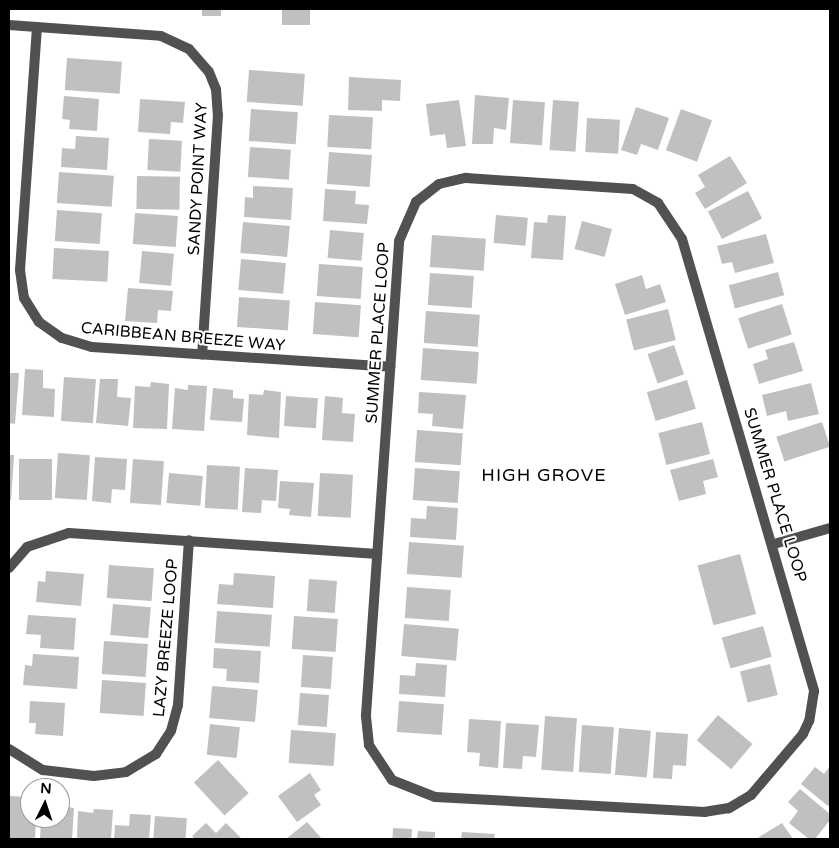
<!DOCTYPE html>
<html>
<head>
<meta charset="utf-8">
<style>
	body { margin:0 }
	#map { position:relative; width:839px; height:848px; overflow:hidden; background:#fff; font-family:"Varela Round",sans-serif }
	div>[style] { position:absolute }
	.building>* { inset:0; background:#c0c0c0; transform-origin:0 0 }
	.minor>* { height:10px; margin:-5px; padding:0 5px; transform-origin:5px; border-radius:5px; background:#515151 }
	span { translate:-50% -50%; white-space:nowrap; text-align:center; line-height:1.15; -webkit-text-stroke:4px #fff; paint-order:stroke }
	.street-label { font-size:16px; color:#000 }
	.neighbourhood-label { font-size:18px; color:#000; letter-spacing:1px }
	.frame { position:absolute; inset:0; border:10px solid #000; pointer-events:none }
	.north { position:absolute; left:20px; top:778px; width:50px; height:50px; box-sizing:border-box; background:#fff; border:1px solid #999; border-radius:50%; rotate:4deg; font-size:14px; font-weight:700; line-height:20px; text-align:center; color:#000 }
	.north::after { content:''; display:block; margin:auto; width:18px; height:22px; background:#000; clip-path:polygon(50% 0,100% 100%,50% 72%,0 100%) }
</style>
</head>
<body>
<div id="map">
	<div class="building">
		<i style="left:202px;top:9px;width:19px;height:7px"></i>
		<i style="left:282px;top:9px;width:28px;height:16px"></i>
		<i style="left:67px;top:58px;width:55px;height:32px;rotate:4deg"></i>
		<i style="left:249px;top:70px;width:56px;height:32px;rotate:4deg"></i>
		<i style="clip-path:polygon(349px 77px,401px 80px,400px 101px,382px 100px,382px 111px,348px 110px)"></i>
		<i style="clip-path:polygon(475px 95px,509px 98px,506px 130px,494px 128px,493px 144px,472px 144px)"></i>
		<i style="clip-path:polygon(64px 96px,99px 99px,97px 131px,69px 129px,70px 120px,62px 119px)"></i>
		<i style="clip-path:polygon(140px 99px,185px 102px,183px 123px,171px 122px,170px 134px,138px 132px)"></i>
		<i style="clip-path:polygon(459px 100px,466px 146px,447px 148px,445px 134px,430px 136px,426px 104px)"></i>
		<i style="left:513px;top:100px;width:32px;height:43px;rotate:4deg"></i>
		<i style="left:553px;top:100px;width:26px;height:50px;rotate:4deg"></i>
		<i style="clip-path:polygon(636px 107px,669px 118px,658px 150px,641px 144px,637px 155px,621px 150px)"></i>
		<i style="left:251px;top:109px;width:47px;height:32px;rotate:4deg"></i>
		<i style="left:681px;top:109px;width:33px;height:44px;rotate:20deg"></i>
		<i style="left:329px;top:115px;width:44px;height:32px;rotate:3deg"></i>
		<i style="left:587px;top:118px;width:33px;height:34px;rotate:3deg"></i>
		<i style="clip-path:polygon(76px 136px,109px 138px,107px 170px,61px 167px,62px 148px,75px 149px)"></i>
		<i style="left:149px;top:139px;width:33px;height:31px;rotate:3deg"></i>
		<i style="left:250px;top:147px;width:41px;height:30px;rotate:4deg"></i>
		<i style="left:329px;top:152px;width:43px;height:32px;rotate:4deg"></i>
		<i style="clip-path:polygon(730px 156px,747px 183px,705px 209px,695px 193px,705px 187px,698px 175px)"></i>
		<i style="left:59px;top:172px;width:55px;height:31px;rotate:4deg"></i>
		<i style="left:137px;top:176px;width:43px;height:33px;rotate:1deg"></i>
		<i style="clip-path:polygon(253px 186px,293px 188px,291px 220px,244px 217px,245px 197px,253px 198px)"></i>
		<i style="clip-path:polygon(325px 189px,356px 191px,355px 204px,369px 205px,367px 224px,323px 221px)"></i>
		<i style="left:748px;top:191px;width:31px;height:45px;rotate:63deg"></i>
		<i style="left:57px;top:210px;width:45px;height:31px;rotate:4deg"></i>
		<i style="left:135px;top:213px;width:43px;height:31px;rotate:4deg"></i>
		<i style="left:496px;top:215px;width:32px;height:28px;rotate:5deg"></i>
		<i style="clip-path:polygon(548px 215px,566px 216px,563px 260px,531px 258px,534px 222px,547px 223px)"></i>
		<i style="left:582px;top:221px;width:31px;height:29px;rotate:15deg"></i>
		<i style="left:243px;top:222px;width:47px;height:31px;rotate:5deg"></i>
		<i style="left:330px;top:230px;width:34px;height:28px;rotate:5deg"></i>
		<i style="clip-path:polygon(766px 234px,774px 263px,735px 273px,732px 262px,722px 264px,717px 246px)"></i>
		<i style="left:432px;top:235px;width:54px;height:32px;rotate:4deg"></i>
		<i style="left:54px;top:248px;width:55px;height:31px;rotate:3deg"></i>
		<i style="left:142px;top:251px;width:32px;height:32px;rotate:5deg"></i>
		<i style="left:241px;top:259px;width:45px;height:31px;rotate:5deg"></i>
		<i style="left:319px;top:264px;width:44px;height:32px;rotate:4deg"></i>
		<i style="left:778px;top:272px;width:24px;height:51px;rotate:75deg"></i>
		<i style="left:430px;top:273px;width:44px;height:32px;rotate:4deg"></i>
		<i style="clip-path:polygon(642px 275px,646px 289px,660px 284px,666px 302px,625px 315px,615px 284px)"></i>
		<i style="clip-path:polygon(128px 288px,173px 291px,171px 311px,158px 310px,157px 323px,125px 321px)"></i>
		<i style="left:239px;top:297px;width:51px;height:30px;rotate:4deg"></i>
		<i style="left:315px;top:302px;width:46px;height:32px;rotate:4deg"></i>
		<i style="left:782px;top:304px;width:32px;height:46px;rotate:72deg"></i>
		<i style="left:668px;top:309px;width:32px;height:43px;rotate:76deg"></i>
		<i style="left:426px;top:311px;width:54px;height:32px;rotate:4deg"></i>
		<i style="clip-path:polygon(794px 342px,803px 371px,759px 384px,753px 364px,768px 359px,765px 350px)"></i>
		<i style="left:674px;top:345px;width:31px;height:28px;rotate:71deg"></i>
		<i style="left:423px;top:348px;width:56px;height:32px;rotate:4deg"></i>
		<i style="clip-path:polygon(25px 369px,43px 370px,43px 388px,55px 389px,54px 417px,22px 415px)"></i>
		<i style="clip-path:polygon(9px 373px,19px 373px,15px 424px,9px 423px)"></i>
		<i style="left:64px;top:377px;width:32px;height:44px;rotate:4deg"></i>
		<i style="clip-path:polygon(100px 379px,118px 379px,117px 397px,131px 398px,128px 426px,96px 423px)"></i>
		<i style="left:687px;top:380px;width:30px;height:42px;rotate:73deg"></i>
		<i style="clip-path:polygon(151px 382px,169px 384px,167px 429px,133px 428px,135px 386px,150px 387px)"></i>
		<i style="clip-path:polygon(811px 383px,819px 414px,788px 421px,786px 411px,767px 416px,762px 395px)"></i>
		<i style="clip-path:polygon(188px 385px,207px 386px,204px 431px,172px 429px,175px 388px,188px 390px)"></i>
		<i style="clip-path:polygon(213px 388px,233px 390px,233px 398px,244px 399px,242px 422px,210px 420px)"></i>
		<i style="clip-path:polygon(264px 390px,281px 392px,279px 438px,247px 435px,249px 394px,263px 395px)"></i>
		<i style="clip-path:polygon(419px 392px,466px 395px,463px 429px,432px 426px,433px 414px,418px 413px)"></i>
		<i style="left:286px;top:396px;width:32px;height:30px;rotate:4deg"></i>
		<i style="clip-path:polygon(325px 396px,343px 398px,342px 413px,355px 414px,353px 442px,322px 440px)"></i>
		<i style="left:702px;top:422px;width:33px;height:45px;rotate:76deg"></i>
		<i style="left:822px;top:422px;width:26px;height:48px;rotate:72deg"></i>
		<i style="left:417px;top:430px;width:46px;height:32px;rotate:4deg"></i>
		<i style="left:58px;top:453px;width:32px;height:45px;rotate:4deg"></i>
		<i style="clip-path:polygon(9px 455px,14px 455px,11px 500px,9px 500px)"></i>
		<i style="clip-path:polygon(95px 457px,127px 459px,125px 490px,112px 489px,111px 503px,92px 501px)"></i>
		<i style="left:19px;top:459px;width:33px;height:41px"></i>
		<i style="left:133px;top:459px;width:31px;height:44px;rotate:4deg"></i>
		<i style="clip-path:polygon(713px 459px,718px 477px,703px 481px,706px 494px,679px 501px,670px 470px)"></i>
		<i style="left:207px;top:465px;width:33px;height:43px;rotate:3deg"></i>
		<i style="clip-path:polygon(245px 468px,278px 470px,276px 501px,262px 500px,261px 513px,242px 512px)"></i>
		<i style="left:415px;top:468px;width:45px;height:32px;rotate:4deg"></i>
		<i style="left:169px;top:473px;width:34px;height:30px;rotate:5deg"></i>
		<i style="left:320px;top:473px;width:33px;height:43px;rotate:3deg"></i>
		<i style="clip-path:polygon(280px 481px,314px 483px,311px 517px,289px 515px,290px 509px,278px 508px)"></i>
		<i style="clip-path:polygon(427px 506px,458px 508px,456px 540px,410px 537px,411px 518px,426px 519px)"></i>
		<i style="left:409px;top:542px;width:55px;height:32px;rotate:4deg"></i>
		<i style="left:740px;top:554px;width:62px;height:44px;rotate:75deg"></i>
		<i style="left:109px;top:565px;width:45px;height:33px;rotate:4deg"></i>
		<i style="clip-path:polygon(46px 571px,84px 574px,81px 606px,36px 602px,38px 581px,45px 582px)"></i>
		<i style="clip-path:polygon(234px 573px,275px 576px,273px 608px,217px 604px,219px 584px,233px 585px)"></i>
		<i style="left:309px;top:579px;width:28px;height:32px;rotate:4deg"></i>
		<i style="left:407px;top:587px;width:44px;height:31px;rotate:4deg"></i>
		<i style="left:113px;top:604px;width:38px;height:31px;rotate:5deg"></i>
		<i style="left:217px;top:611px;width:55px;height:32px;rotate:4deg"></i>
		<i style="clip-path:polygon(28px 615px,76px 618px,74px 650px,40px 648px,41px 635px,26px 634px)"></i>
		<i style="left:294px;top:616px;width:44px;height:33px;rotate:4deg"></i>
		<i style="left:404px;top:624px;width:55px;height:32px;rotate:5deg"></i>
		<i style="left:763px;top:626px;width:32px;height:43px;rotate:74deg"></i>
		<i style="left:104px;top:641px;width:44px;height:33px;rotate:4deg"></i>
		<i style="clip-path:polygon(214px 648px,261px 651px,259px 683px,226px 681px,227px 669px,213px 668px)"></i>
		<i style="clip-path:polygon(33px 654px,79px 657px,77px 689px,23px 685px,25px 665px,32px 666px)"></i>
		<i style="left:303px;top:655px;width:30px;height:32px;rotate:4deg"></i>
		<i style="clip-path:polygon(416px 663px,447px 665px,445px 697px,399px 694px,400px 675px,415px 676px)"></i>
		<i style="left:770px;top:664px;width:32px;height:31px;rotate:76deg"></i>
		<i style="left:102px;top:680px;width:44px;height:33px;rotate:4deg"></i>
		<i style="left:212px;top:686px;width:46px;height:32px;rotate:5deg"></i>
		<i style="left:300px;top:693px;width:29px;height:32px;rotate:4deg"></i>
		<i style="clip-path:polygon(30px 701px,65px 703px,63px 736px,35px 734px,36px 723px,29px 723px)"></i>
		<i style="left:399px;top:701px;width:45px;height:31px;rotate:4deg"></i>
		<i style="left:718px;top:715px;width:45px;height:33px;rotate:40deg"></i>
		<i style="left:545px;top:716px;width:32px;height:54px;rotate:4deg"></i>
		<i style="clip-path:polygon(469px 719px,501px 721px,498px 768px,479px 766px,480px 753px,467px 752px)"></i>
		<i style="clip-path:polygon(506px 723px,539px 725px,536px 757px,523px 756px,522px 769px,503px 768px)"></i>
		<i style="left:210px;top:724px;width:30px;height:31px;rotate:6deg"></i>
		<i style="left:582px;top:725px;width:32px;height:47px;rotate:4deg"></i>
		<i style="left:619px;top:728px;width:32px;height:47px;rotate:5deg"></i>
		<i style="left:291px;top:730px;width:45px;height:33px;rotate:4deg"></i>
		<i style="clip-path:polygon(656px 732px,688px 734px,686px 766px,673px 765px,672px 779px,653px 778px)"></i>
		<i style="left:218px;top:760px;width:45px;height:33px;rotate:47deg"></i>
		<i style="clip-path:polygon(830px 766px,830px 804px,828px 806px,801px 784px,815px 767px,824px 774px)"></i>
		<i style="clip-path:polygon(310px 773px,321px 790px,314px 795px,321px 805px,297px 822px,278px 796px)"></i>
		<i style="clip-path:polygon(800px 789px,830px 814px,830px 820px,815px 839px,809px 839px,789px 823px,798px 811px,788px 802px)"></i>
		<i style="clip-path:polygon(9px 796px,30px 797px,30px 818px,36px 818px,35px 839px,9px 839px)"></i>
		<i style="clip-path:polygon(60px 806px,74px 808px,72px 839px,40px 839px,41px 818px,60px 818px)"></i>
		<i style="clip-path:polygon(94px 809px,113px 810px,111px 839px,77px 839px,78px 811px,93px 813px)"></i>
		<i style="clip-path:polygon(130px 814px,151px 815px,149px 839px,114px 839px,115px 825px,129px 826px)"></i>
		<i style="left:155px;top:816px;width:32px;height:23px;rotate:4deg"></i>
		<i style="clip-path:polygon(307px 822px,322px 839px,286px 839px)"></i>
		<i style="clip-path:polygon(206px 823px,216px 833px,226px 823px,242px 839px,195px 839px,192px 836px)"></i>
		<i style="clip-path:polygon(782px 823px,793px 839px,756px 839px)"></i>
		<i style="left:393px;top:828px;width:19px;height:11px;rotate:3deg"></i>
		<i style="clip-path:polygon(418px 831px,435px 832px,435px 839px,417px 839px)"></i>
		<i style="clip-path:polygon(462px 832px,495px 834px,494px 839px,461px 839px)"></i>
	</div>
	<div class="minor">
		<i style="left:9px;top:25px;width:152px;rotate:4.1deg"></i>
		<i style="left:161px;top:36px;width:31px;rotate:25deg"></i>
		<i style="left:189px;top:49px;width:30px;rotate:49deg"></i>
		<i style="left:209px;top:72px;width:18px;rotate:68deg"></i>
		<i style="left:216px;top:89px;width:26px;rotate:86deg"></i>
		<i style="left:218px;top:115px;width:240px;rotate:93.8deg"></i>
		<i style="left:37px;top:27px;width:244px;rotate:94deg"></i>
		<i style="left:20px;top:270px;width:28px;rotate:82deg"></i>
		<i style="left:24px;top:298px;width:28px;rotate:58deg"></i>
		<i style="left:39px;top:322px;width:28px;rotate:35deg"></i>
		<i style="left:62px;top:338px;width:31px;rotate:17deg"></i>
		<i style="left:92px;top:347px;width:299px;rotate:3.8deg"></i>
		<i style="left:466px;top:178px;width:167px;rotate:3.8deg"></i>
		<i style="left:633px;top:189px;width:29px;rotate:29deg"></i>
		<i style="left:658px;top:203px;width:43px;rotate:56.3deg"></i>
		<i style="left:682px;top:239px;width:471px;rotate:73.7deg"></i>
		<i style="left:814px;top:691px;width:30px;rotate:99deg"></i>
		<i style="left:809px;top:721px;width:14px;rotate:115deg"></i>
		<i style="left:803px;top:734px;width:80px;rotate:130.4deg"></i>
		<i style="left:751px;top:795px;width:26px;rotate:149deg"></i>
		<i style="left:729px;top:808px;width:24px;rotate:171deg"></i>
		<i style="left:705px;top:812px;width:270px;rotate:-176.8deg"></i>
		<i style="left:435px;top:797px;width:46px;rotate:-158.4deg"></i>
		<i style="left:392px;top:780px;width:42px;rotate:-123.3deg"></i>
		<i style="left:369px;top:745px;width:30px;rotate:-96deg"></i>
		<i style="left:366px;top:715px;width:475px;rotate:-86deg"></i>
		<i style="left:399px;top:241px;width:43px;rotate:-66.4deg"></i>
		<i style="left:416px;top:202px;width:29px;rotate:-38deg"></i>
		<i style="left:439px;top:184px;width:28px;rotate:-13deg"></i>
		<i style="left:774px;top:544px;width:58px;rotate:-15.9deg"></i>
		<i style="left:9px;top:568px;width:28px;rotate:-49deg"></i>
		<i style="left:27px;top:547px;width:44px;rotate:-18.4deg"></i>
		<i style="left:69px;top:533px;width:309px;rotate:3.9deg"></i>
		<i style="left:9px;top:749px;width:40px;rotate:32deg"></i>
		<i style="left:43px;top:770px;width:51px;rotate:6.7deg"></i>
		<i style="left:94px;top:776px;width:32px;rotate:-7deg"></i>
		<i style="left:126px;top:772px;width:35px;rotate:-31deg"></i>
		<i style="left:156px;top:754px;width:27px;rotate:-57deg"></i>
		<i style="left:171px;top:731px;width:27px;rotate:-75deg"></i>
		<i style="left:178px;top:705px;width:165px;rotate:-86.2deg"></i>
	</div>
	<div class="street-label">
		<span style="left:198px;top:179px;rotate:-87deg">SANDY POINT WAY</span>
		<span style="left:378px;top:333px;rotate:-86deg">SUMMER PLACE LOOP</span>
		<span style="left:183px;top:337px;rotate:5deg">CARIBBEAN BREEZE WAY</span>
		<span style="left:775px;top:495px;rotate:73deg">SUMMER PLACE LOOP</span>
		<span style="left:166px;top:638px;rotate:-85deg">LAZY BREEZE LOOP</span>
	</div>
	<div class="neighbourhood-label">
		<span style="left:544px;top:475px">HIGH GROVE</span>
	</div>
	<div class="frame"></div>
	<div class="north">N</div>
</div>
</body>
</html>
